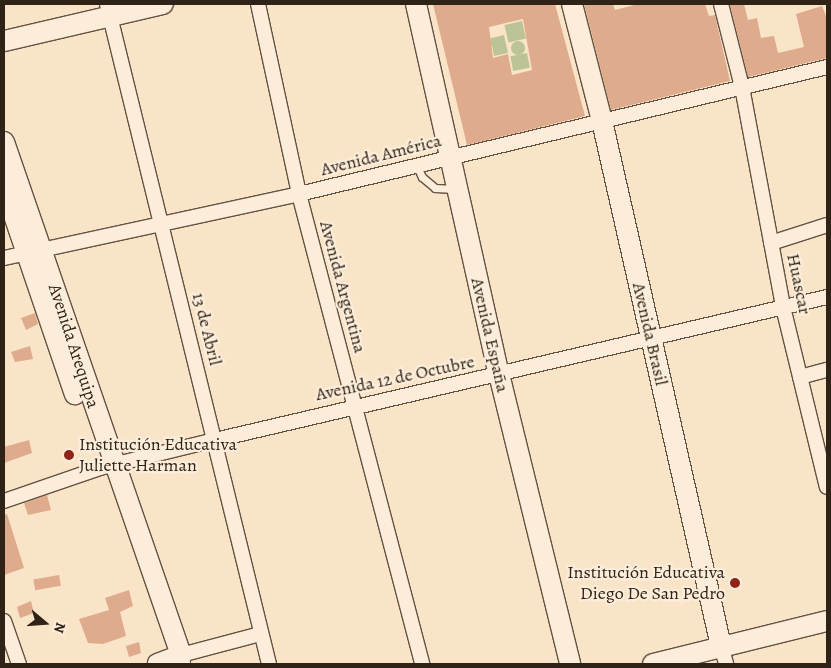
<!DOCTYPE html>
<html>
<head>
<meta charset="utf-8">
<style>
	body { margin:0 }
	#map { position:relative; width:831px; height:668px; overflow:hidden; background:#fae4c7; font-family:Alegreya,serif }
	div>[style] { position:absolute }
	.green>* { inset:0; background:#bcc497; transform-origin:0 0 }
	.round { border-radius:50% }
	.building>* { inset:0; background:#deab8c; transform-origin:0 0 }
	.roads { filter:drop-shadow(1px 0 #625242) drop-shadow(-1px 0 #625242) drop-shadow(0 1px #625242) drop-shadow(0 -1px #625242) }
	.lane>* { height:7px; margin:-3.5px; padding:0 3.5px; transform-origin:3.5px; border-radius:3.5px; background:#fceddb }
	.street>* { height:14px; margin:-7px; padding:0 7px; transform-origin:7px; border-radius:7px; background:#fceddb }
	.secondary>* { height:20px; margin:-10px; padding:0 10px; transform-origin:10px; border-radius:10px; background:#fceddb }
	.dots>* { width:14px; height:14px; translate:-50% -50%; box-sizing:border-box; border:2px solid #fceddb; border-radius:50% }
	span { translate:-50% -50%; white-space:nowrap; text-align:center; line-height:1.15; -webkit-text-stroke:4.5px #fceddb; paint-order:stroke }
	.street-label { font-size:18px; color:#2f2216 }
	.poi-label { font-size:18px; color:#2f2216 }
	.left { translate:0 -50%; text-align:left }
	.right { translate:-100% -50%; text-align:right }
	.frame { position:absolute; inset:0; border:5px solid #2f2216; pointer-events:none }
	.north { position:absolute; left:20px; top:598px; width:50px; height:50px; -webkit-text-stroke:4px #fceddb; paint-order:stroke; rotate:108deg; font-size:14px; font-weight:700; line-height:20px; text-align:center; color:#2f2216 }
	.north::after { content:''; display:block; margin:auto; width:18px; height:22px; background:#2f2216; clip-path:polygon(50% 0,100% 100%,50% 72%,0 100%) }
</style>
</head>
<body>
<div id="map">
	<div class="green">
		<i style="left:522px;top:21px;width:18px;height:18px;rotate:77deg"></i>
		<i style="clip-path:polygon(504px 35px,508px 53px,494px 56px,492px 46px,484px 40px)"></i>
		<i class="round" style="left:511px;top:41px;width:14px;height:14px"></i>
		<i style="left:527px;top:53px;width:15px;height:17px;rotate:79deg"></i>
	</div>
	<div class="building">
		<i style="clip-path:polygon(evenodd,433px 4px,555px 4px,585px 116px,467px 145px,433px 4px,523px 19px,532px 70px,512px 75px,508px 54px,493px 58px,489px 27px,523px 19px)"></i>
		<i style="clip-path:polygon(584px 4px,613px 4px,615px 10px,638px 4px,705px 4px,709px 16px,715px 15px,730px 81px,611px 110px)"></i>
		<i style="clip-path:polygon(735px 4px,744px 4px,748px 20px,757px 18px,761px 38px,774px 36px,778px 53px,804px 47px,796px 14px,822px 6px,827px 18px,827px 58px,748px 77px,730px 5px)"></i>
		<i style="clip-path:polygon(35px 313px,38px 324px,26px 330px,21px 318px)"></i>
		<i style="clip-path:polygon(30px 346px,33px 359px,15px 362px,11px 352px)"></i>
		<i style="clip-path:polygon(29px 440px,32px 453px,4px 463px,4px 447px)"></i>
		<i style="clip-path:polygon(47px 495px,51px 510px,28px 515px,24px 503px)"></i>
		<i style="clip-path:polygon(7px 514px,24px 568px,4px 575px,4px 515px)"></i>
		<i style="left:59px;top:575px;width:11px;height:26px;rotate:80deg"></i>
		<i style="clip-path:polygon(129px 590px,133px 606px,120px 612px,126px 636px,103px 644px,88px 643px,79px 619px,109px 610px,105px 598px)"></i>
		<i style="clip-path:polygon(31px 601px,34px 613px,20px 618px,17px 607px)"></i>
		<i style="clip-path:polygon(139px 642px,141px 653px,129px 657px,126px 646px)"></i>
	</div>
	<div class="roads">
		<div class="lane">
			<i style="left:417px;top:166px;width:12px;rotate:66deg"></i>
			<i style="left:422px;top:177px;width:17px;rotate:40deg"></i>
			<i style="left:435px;top:188px;width:20px;rotate:3deg"></i>
		</div>
		<div class="street">
			<i style="left:107px;top:4px;width:680px;rotate:76.21deg"></i>
			<i style="left:258px;top:4px;width:194px;rotate:77.8deg"></i>
			<i style="left:299px;top:194px;width:486px;rotate:75.3deg"></i>
			<i style="left:721px;top:4px;width:86px;rotate:75.8deg"></i>
			<i style="left:742px;top:87px;width:224px;rotate:79.4deg"></i>
			<i style="left:783px;top:307px;width:185px;rotate:76.3deg"></i>
			<i style="left:771px;top:243px;width:59px;rotate:-17.8deg"></i>
			<i style="left:4px;top:258px;width:302px;rotate:-12.2deg"></i>
			<i style="left:299px;top:194px;width:543px;rotate:-13.52deg"></i>
			<i style="left:800px;top:377px;width:28px;rotate:-15deg"></i>
			<i style="left:4px;top:501px;width:102px;rotate:-19deg"></i>
			<i style="left:100px;top:468px;width:118px;rotate:-13.7deg"></i>
			<i style="left:215px;top:440px;width:628px;rotate:-13.15deg"></i>
			<i style="left:4px;top:621px;width:46px;rotate:70.8deg"></i>
			<i style="left:721px;top:646px;width:19px;rotate:74deg"></i>
			<i style="left:183px;top:662px;width:7px;rotate:-106deg"></i>
			<i style="left:181px;top:655px;width:82px;rotate:-14.9deg"></i>
		</div>
		<div class="secondary">
			<i style="left:416px;top:4px;width:379px;rotate:77.4deg"></i>
			<i style="left:499px;top:374px;width:299px;rotate:76.2deg"></i>
			<i style="left:572px;top:4px;width:121px;rotate:75.6deg"></i>
			<i style="left:602px;top:121px;width:538px;rotate:77.23deg"></i>
			<i style="left:4px;top:41px;width:163px;rotate:-13.1deg"></i>
			<i style="left:4px;top:142px;width:543px;rotate:70.96deg"></i>
			<i style="left:181px;top:655px;width:25px;rotate:159deg"></i>
			<i style="left:4px;top:186px;width:220px;rotate:71.2deg"></i>
			<i style="left:653px;top:664px;width:179px;rotate:-13.9deg"></i>
		</div>
	</div>
	<div class="dots">
		<i style="left:69px;top:455px;background:#8f2418"></i>
		<i style="left:735px;top:583px;background:#8f2418"></i>
	</div>
	<div class="street-label">
		<span style="left:381px;top:155px;rotate:-14deg">Avenida América</span>
		<span style="left:799px;top:284px;rotate:78deg">Huascar</span>
		<span style="left:343px;top:287px;rotate:75deg">Avenida Argentina</span>
		<span style="left:207px;top:329px;rotate:76deg">13 de Abril</span>
		<span style="left:650px;top:334px;rotate:77deg">Avenida Brasil</span>
		<span style="left:490px;top:335px;rotate:77deg">Avenida España</span>
		<span style="left:74px;top:346px;rotate:72deg">Avenida Arequipa</span>
		<span style="left:395px;top:378px;rotate:-12deg">Avenida 12 de Octubre</span>
	</div>
	<div class="poi-label">
		<span class="left" style="left:79px;top:455px">Institución Educativa<br>Juliette Harman</span>
		<span class="right" style="left:725px;top:583px">Institución Educativa<br>Diego De San Pedro</span>
	</div>
	<div class="frame"></div>
	<div class="north">N</div>
</div>
</body>
</html>
